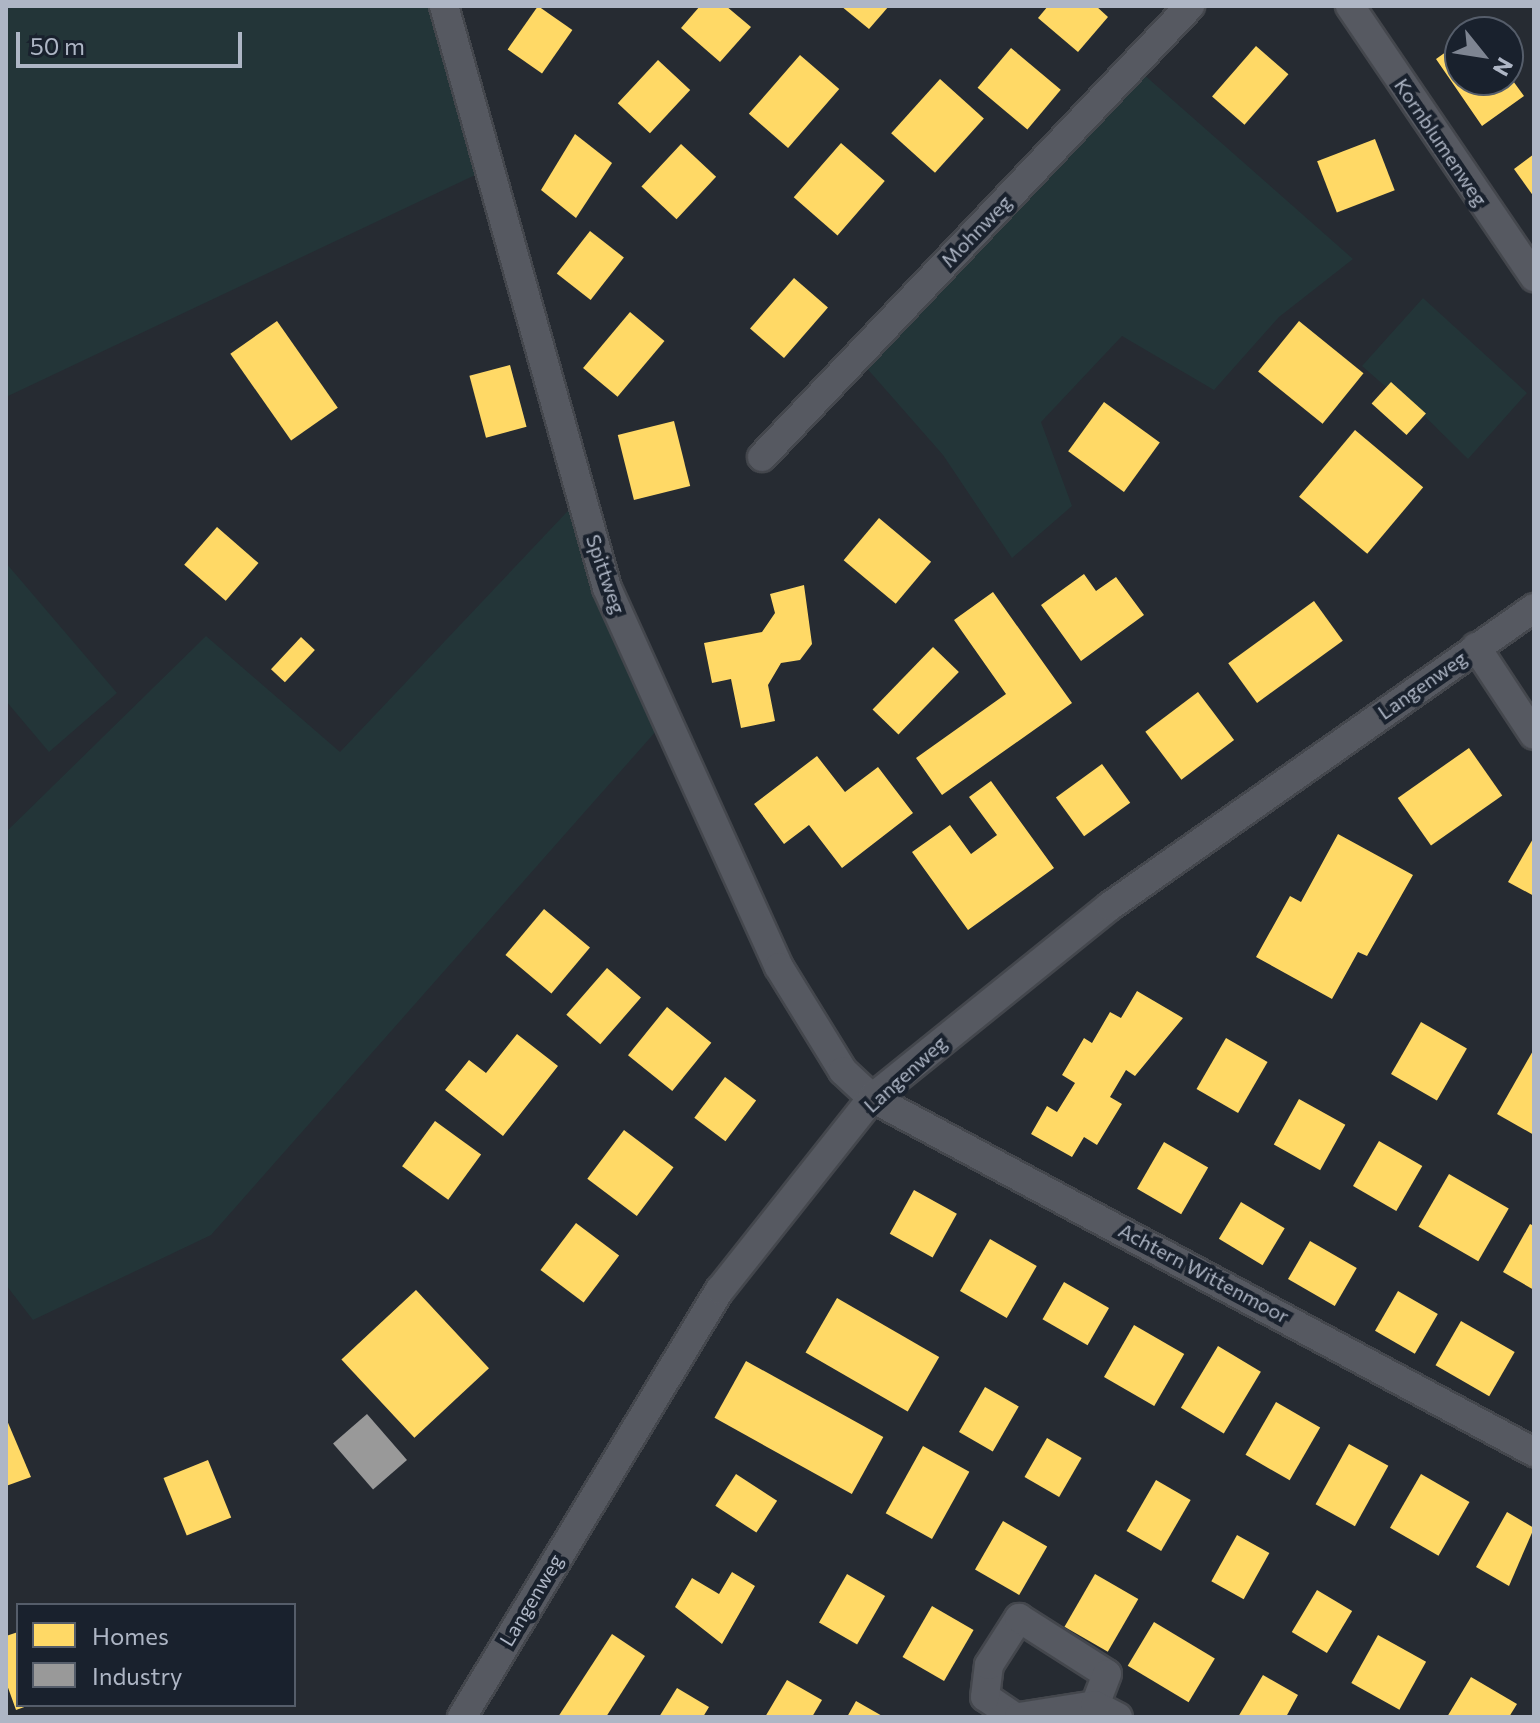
<!DOCTYPE html>
<html>
<head>
<meta charset="utf-8">
<style>
	body { margin:0 }
	#map { position:relative; width:1540px; height:1723px; overflow:hidden; background:#262b32; font-family:Commissioner,sans-serif }
	div>[style] { position:absolute }
	.green>* { inset:0; background:#233538 }
	.homes>* { inset:0; background:#ffd966; transform-origin:0 0 }
	.industry>* { inset:0; background:#999; transform-origin:0 0 }
	.roads { filter:drop-shadow(2px 0 #44474d) drop-shadow(-2px 0 #44474d) drop-shadow(0 2px #44474d) drop-shadow(0 -2px #44474d) }
	.street>* { height:28px; margin:-14px; padding:0 14px; transform-origin:14px; border-radius:14px; background:#565961 }
	span { translate:-50% -50%; white-space:nowrap; text-align:center; line-height:1.15; -webkit-text-stroke:8px #19212d; paint-order:stroke }
	.street-label { font-size:20px; color:#aeb6c5 }
	.frame { position:absolute; inset:0; border:8px solid #aeb6c5; pointer-events:none }
	.legend { position:absolute; left:16px; top:1603px; width:280px; height:104px; box-sizing:border-box; background:#19212d; border:2px solid #555d6a; margin:0; padding:10px 14px; list-style:none; font-size:24px; color:#aeb6c5 }
	.legend li { display:flex; align-items:center; gap:16px; height:40px }
	.legend b { width:40px; border:2px solid #555d6a }
	.north { position:absolute; left:1444px; top:16px; width:80px; height:80px; box-sizing:border-box; background:#19212d; border:2px solid #555d6a; border-radius:50%; rotate:120deg; font-size:22px; font-weight:700; line-height:32px; text-align:center; color:#aeb6c5 }
	.north::after { content:''; display:block; margin:auto; width:28px; height:36px; background:#7e8592; clip-path:polygon(50% 0,100% 100%,50% 72%,0 100%) }
	.scale { position:absolute; left:16px; top:32px; width:226px; height:36px; box-sizing:border-box; border:4px solid #aeb6c5; border-top:0; padding-left:10px; font-size:24px; line-height:28px; white-space:nowrap; color:#aeb6c5; -webkit-text-stroke:6px #19212d; paint-order:stroke }
</style>
</head>
<body>
<div id="map">
	<div class="green">
		<i style="clip-path:polygon(6px 6px,444px 6px,490px 168px,6px 397px)"></i>
		<i style="clip-path:polygon(1133px 65px,1353px 259px,1279px 317px,1214px 390px,1122px 336px,1041px 422px,1072px 506px,1012px 558px,943px 455px,857px 357px)"></i>
		<i style="clip-path:polygon(1423px 298px,1527px 393px,1468px 459px,1391px 383px,1386px 387px,1362px 366px)"></i>
		<i style="clip-path:polygon(582px 496px,665px 721px,211px 1235px,33px 1320px,6px 1285px,6px 832px,206px 636px,340px 752px)"></i>
		<i style="clip-path:polygon(6px 563px,117px 693px,49px 752px,6px 701px)"></i>
	</div>
	<div class="homes">
		<i style="left:538px;top:6px;width:42px;height:53px;rotate:35deg"></i>
		<i style="clip-path:polygon(700px 6px,726px 6px,751px 27px,720px 62px,681px 28px)"></i>
		<i style="clip-path:polygon(841px 6px,889px 6px,869px 29px)"></i>
		<i style="clip-path:polygon(1048px 6px,1096px 6px,1108px 17px,1078px 52px,1038px 18px)"></i>
		<i style="clip-path:polygon(1460px 42px,1460px 80px,1508px 80px,1508px 74px,1524px 96px,1482px 126px,1436px 59px)"></i>
		<i style="left:1256px;top:46px;width:43px;height:67px;rotate:41deg"></i>
		<i style="left:1011px;top:48px;width:65px;height:52px;rotate:40deg"></i>
		<i style="left:800px;top:55px;width:52px;height:78px;rotate:41deg"></i>
		<i style="left:658px;top:60px;width:44px;height:59px;rotate:43deg"></i>
		<i style="left:940px;top:79px;width:59px;height:73px;rotate:42deg"></i>
		<i style="clip-path:polygon(575px 134px,612px 163px,576px 218px,541px 190px)"></i>
		<i style="left:1375px;top:139px;width:55px;height:62px;rotate:69deg"></i>
		<i style="left:841px;top:143px;width:58px;height:72px;rotate:41deg"></i>
		<i style="left:681px;top:144px;width:48px;height:58px;rotate:43deg"></i>
		<i style="clip-path:polygon(1534px 154px,1534px 197px,1514px 169px)"></i>
		<i style="left:590px;top:231px;width:43px;height:54px;rotate:38deg"></i>
		<i style="left:794px;top:278px;width:45px;height:67px;rotate:41deg"></i>
		<i style="left:630px;top:312px;width:45px;height:73px;rotate:40deg"></i>
		<i style="left:277px;top:321px;width:106px;height:57px;rotate:55deg"></i>
		<i style="left:1299px;top:321px;width:83px;height:65px;rotate:39deg"></i>
		<i style="left:510px;top:365px;width:64px;height:42px;rotate:75deg"></i>
		<i style="left:1391px;top:382px;width:47px;height:29px;rotate:42deg"></i>
		<i style="left:1104px;top:402px;width:69px;height:61px;rotate:36deg"></i>
		<i style="left:674px;top:421px;width:67px;height:58px;rotate:76deg"></i>
		<i style="left:1355px;top:430px;width:89px;height:87px;rotate:40deg"></i>
		<i style="left:879px;top:518px;width:68px;height:55px;rotate:40deg"></i>
		<i style="left:217px;top:527px;width:55px;height:50px;rotate:41deg"></i>
		<i style="clip-path:polygon(1084px 574px,1096px 591px,1116px 577px,1144px 615px,1081px 661px,1041px 605px)"></i>
		<i style="clip-path:polygon(804px 585px,812px 644px,800px 660px,781px 663px,768px 685px,775px 721px,741px 728px,731px 679px,712px 683px,704px 643px,762px 632px,775px 613px,770px 594px)"></i>
		<i style="clip-path:polygon(993px 592px,1072px 703px,942px 795px,916px 758px,1006px 694px,954px 620px)"></i>
		<i style="left:1314px;top:601px;width:49px;height:106px;rotate:54deg"></i>
		<i style="left:301px;top:637px;width:19px;height:44px;rotate:43deg"></i>
		<i style="left:933px;top:647px;width:36px;height:87px;rotate:44deg"></i>
		<i style="left:1198px;top:692px;width:60px;height:66px;rotate:53deg"></i>
		<i style="left:1469px;top:748px;width:58px;height:87px;rotate:55deg"></i>
		<i style="clip-path:polygon(817px 756px,845px 792px,878px 767px,913px 813px,842px 868px,809px 825px,784px 844px,754px 804px)"></i>
		<i style="left:1102px;top:764px;width:48px;height:57px;rotate:54deg"></i>
		<i style="clip-path:polygon(991px 781px,1054px 868px,968px 930px,912px 852px,950px 825px,971px 854px,997px 835px,969px 797px)"></i>
		<i style="clip-path:polygon(1338px 834px,1413px 875px,1367px 956px,1358px 952px,1332px 999px,1256px 957px,1290px 896px,1301px 902px)"></i>
		<i style="clip-path:polygon(1534px 837px,1534px 896px,1508px 882px)"></i>
		<i style="left:544px;top:909px;width:60px;height:60px;rotate:40deg"></i>
		<i style="left:607px;top:968px;width:45px;height:62px;rotate:41deg"></i>
		<i style="clip-path:polygon(1137px 991px,1183px 1018px,1135px 1076px,1126px 1070px,1110px 1097px,1122px 1104px,1097px 1145px,1084px 1137px,1072px 1157px,1031px 1134px,1047px 1106px,1057px 1112px,1075px 1083px,1062px 1075px,1084px 1038px,1092px 1043px,1110px 1012px,1121px 1018px)"></i>
		<i style="left:667px;top:1007px;width:57px;height:62px;rotate:39deg"></i>
		<i style="left:1421px;top:1022px;width:53px;height:60px;rotate:30deg"></i>
		<i style="clip-path:polygon(517px 1034px,558px 1066px,503px 1136px,445px 1090px,469px 1060px,486px 1073px)"></i>
		<i style="left:1226px;top:1038px;width:48px;height:59px;rotate:30deg"></i>
		<i style="clip-path:polygon(1534px 1049px,1534px 1135px,1497px 1114px)"></i>
		<i style="left:725px;top:1077px;width:39px;height:51px;rotate:37deg"></i>
		<i style="left:1299px;top:1099px;width:53px;height:52px;rotate:29deg"></i>
		<i style="left:435px;top:1121px;width:57px;height:56px;rotate:36deg"></i>
		<i style="left:624px;top:1130px;width:62px;height:61px;rotate:37deg"></i>
		<i style="left:1379px;top:1141px;width:50px;height:52px;rotate:30deg"></i>
		<i style="left:1164px;top:1142px;width:51px;height:54px;rotate:30deg"></i>
		<i style="left:1449px;top:1174px;width:69px;height:61px;rotate:30deg"></i>
		<i style="left:914px;top:1190px;width:49px;height:50px;rotate:29deg"></i>
		<i style="left:1241px;top:1202px;width:51px;height:43px;rotate:31deg"></i>
		<i style="left:576px;top:1223px;width:54px;height:59px;rotate:37deg"></i>
		<i style="clip-path:polygon(1530px 1224px,1534px 1226px,1534px 1290px,1503px 1272px)"></i>
		<i style="left:990px;top:1239px;width:54px;height:60px;rotate:30deg"></i>
		<i style="left:1310px;top:1241px;width:54px;height:44px;rotate:30deg"></i>
		<i style="left:1064px;top:1282px;width:52px;height:43px;rotate:30deg"></i>
		<i style="left:416px;top:1290px;width:107px;height:102px;rotate:47deg"></i>
		<i style="left:1398px;top:1291px;width:46px;height:46px;rotate:30deg"></i>
		<i style="left:837px;top:1298px;width:118px;height:63px;rotate:30deg"></i>
		<i style="left:1461px;top:1321px;width:62px;height:51px;rotate:30deg"></i>
		<i style="left:1134px;top:1325px;width:58px;height:60px;rotate:30deg"></i>
		<i style="left:1218px;top:1346px;width:50px;height:72px;rotate:31deg"></i>
		<i style="left:746px;top:1361px;width:157px;height:65px;rotate:29deg"></i>
		<i style="left:985px;top:1387px;width:39px;height:52px;rotate:30deg"></i>
		<i style="left:1276px;top:1402px;width:51px;height:61px;rotate:30deg"></i>
		<i style="clip-path:polygon(6px 1418px,31px 1477px,6px 1486px)"></i>
		<i style="left:1047px;top:1438px;width:40px;height:45px;rotate:30deg"></i>
		<i style="left:1349px;top:1444px;width:45px;height:69px;rotate:29deg"></i>
		<i style="left:923px;top:1446px;width:53px;height:77px;rotate:29deg"></i>
		<i style="left:208px;top:1460px;width:62px;height:48px;rotate:68deg"></i>
		<i style="left:736px;top:1474px;width:49px;height:38px;rotate:33deg"></i>
		<i style="left:1421px;top:1474px;width:56px;height:62px;rotate:30deg"></i>
		<i style="left:1156px;top:1480px;width:40px;height:59px;rotate:30deg"></i>
		<i style="clip-path:polygon(1507px 1512px,1534px 1528px,1509px 1586px,1476px 1567px)"></i>
		<i style="left:1003px;top:1521px;width:51px;height:56px;rotate:30deg"></i>
		<i style="left:1237px;top:1535px;width:37px;height:53px;rotate:29deg"></i>
		<i style="clip-path:polygon(732px 1572px,755px 1586px,722px 1644px,675px 1607px,692px 1578px,719px 1594px)"></i>
		<i style="left:847px;top:1574px;width:44px;height:56px;rotate:30deg"></i>
		<i style="left:1095px;top:1574px;width:50px;height:61px;rotate:30deg"></i>
		<i style="left:1317px;top:1590px;width:41px;height:49px;rotate:31deg"></i>
		<i style="left:932px;top:1606px;width:48px;height:59px;rotate:30deg"></i>
		<i style="left:1154px;top:1622px;width:71px;height:51px;rotate:31deg"></i>
		<i style="clip-path:polygon(18px 1632px,18px 1705px,30px 1705px,16px 1710px,6px 1682px,6px 1636px)"></i>
		<i style="clip-path:polygon(612px 1634px,645px 1656px,606px 1717px,558px 1717px)"></i>
		<i style="left:1378px;top:1635px;width:55px;height:55px;rotate:29deg"></i>
		<i style="clip-path:polygon(1263px 1675px,1298px 1695px,1286px 1717px,1238px 1717px)"></i>
		<i style="clip-path:polygon(1471px 1677px,1517px 1704px,1509px 1717px,1447px 1717px)"></i>
		<i style="clip-path:polygon(787px 1680px,822px 1700px,812px 1717px,765px 1717px)"></i>
		<i style="clip-path:polygon(677px 1688px,709px 1707px,703px 1717px,659px 1717px)"></i>
		<i style="clip-path:polygon(856px 1701px,884px 1717px,847px 1717px)"></i>
	</div>
	<div class="industry">
		<i style="left:367px;top:1414px;width:61px;height:45px;rotate:49deg"></i>
	</div>
	<div class="roads">
		<div class="street">
			<i style="left:444px;top:6px;width:604px;rotate:74.35deg"></i>
			<i style="left:607px;top:588px;width:416px;rotate:65.6deg"></i>
			<i style="left:779px;top:967px;width:122px;rotate:58.4deg"></i>
			<i style="left:843px;top:1071px;width:40px;rotate:43deg"></i>
			<i style="left:872px;top:1098px;width:751px;rotate:28.14deg"></i>
			<i style="left:1350px;top:6px;width:328px;rotate:55.8deg"></i>
			<i style="left:762px;top:457px;width:622px;rotate:-46.5deg"></i>
			<i style="left:1476px;top:647px;width:105px;rotate:56.6deg"></i>
			<i style="left:462px;top:1717px;width:499px;rotate:-58.9deg"></i>
			<i style="left:720px;top:1290px;width:245px;rotate:-51.6deg"></i>
			<i style="left:872px;top:1098px;width:306px;rotate:-38.9deg"></i>
			<i style="left:1110px;top:906px;width:518px;rotate:-35.1deg"></i>
			<i style="left:1015px;top:1717px;width:36px;rotate:-146deg"></i>
			<i style="left:985px;top:1697px;width:32px;rotate:-83deg"></i>
			<i style="left:989px;top:1665px;width:56px;rotate:-57.4deg"></i>
			<i style="left:1019px;top:1618px;width:104px;rotate:32.5deg"></i>
			<i style="left:1107px;top:1674px;width:33px;rotate:111deg"></i>
			<i style="left:1019px;top:1717px;width:77px;rotate:-9deg"></i>
			<i style="left:1095px;top:1705px;width:26px;rotate:28deg"></i>
		</div>
	</div>
	<div class="street-label">
		<span style="left:1441px;top:142px;rotate:56deg">Kornblumenweg</span>
		<span style="left:976px;top:231px;rotate:-46deg">Mohnweg</span>
		<span style="left:606px;top:574px;rotate:71deg">Spittweg</span>
		<span style="left:1422px;top:685px;rotate:-35deg">Langenweg</span>
		<span style="left:905px;top:1074px;rotate:-42deg">Langenweg</span>
		<span style="left:1204px;top:1273px;rotate:28deg">Achtern Wittenmoor</span>
		<span style="left:531px;top:1600px;rotate:-59deg">Langenweg</span>
	</div>
	<div class="frame"></div>
	<ul class="legend">
	<li><b style="height:22px;background:#ffd966"></b>Homes</li>
	<li><b style="height:22px;background:#999"></b>Industry</li>
	</ul>
	<div class="north">N</div>
	<div class="scale">50 m</div>
</div>
</body>
</html>
